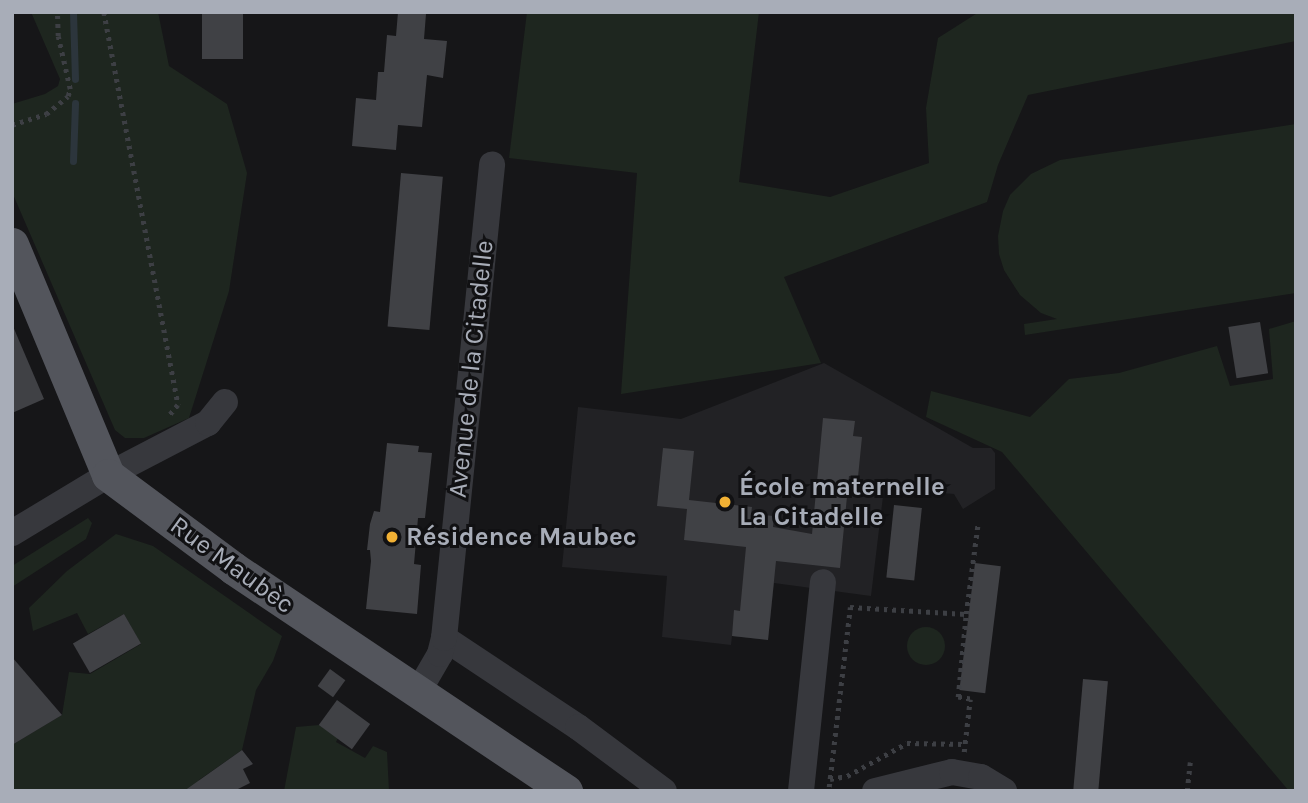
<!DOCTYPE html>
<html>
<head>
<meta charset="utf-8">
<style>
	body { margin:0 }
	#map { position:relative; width:1308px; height:803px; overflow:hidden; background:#161618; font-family:Karla,sans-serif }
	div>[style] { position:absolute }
	.built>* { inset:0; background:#222225 }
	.green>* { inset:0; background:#1e261f }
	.round { border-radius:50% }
	.stream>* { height:7px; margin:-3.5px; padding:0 3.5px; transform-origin:3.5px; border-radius:3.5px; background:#2c353c }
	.building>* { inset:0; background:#404145; transform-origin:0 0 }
	.path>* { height:4.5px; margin-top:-2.25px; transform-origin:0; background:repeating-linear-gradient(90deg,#3d3f44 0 3.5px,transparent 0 8.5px) }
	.minor>* { height:26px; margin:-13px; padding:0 13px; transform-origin:13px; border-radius:13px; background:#37383d }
	.major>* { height:33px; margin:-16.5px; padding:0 16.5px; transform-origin:16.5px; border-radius:16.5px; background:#53555c }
	.dots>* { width:19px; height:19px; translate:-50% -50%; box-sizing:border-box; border:4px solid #111113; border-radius:50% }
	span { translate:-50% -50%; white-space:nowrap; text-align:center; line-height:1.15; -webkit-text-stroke:6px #111113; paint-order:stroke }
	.street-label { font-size:26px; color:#a8adb8 }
	.poi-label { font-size:26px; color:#a8adb8; font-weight:700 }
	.left { translate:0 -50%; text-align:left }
	.frame { position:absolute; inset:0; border:14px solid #a8adb8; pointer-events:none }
</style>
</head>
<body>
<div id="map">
	<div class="built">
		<i style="clip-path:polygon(824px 363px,973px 448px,991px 448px,995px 453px,995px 489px,963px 509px,954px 494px,884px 488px,871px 596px,774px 583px,768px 640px,732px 636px,731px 645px,662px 637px,667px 576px,562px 567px,578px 407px,681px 419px)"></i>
	</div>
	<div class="green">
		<i style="clip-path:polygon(31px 12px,158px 12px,169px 66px,227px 104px,247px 173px,229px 291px,189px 418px,144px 438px,125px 438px,115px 430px,12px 192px,12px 104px,45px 94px,58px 86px,60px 79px)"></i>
		<i style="clip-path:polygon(527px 12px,759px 12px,739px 182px,830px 197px,929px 163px,926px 108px,938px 38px,979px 12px,1296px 12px,1296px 41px,1028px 95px,998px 165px,987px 202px,784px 277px,821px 363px,621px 394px,637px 173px,509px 158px)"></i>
		<i style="clip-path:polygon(1296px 124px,1296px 293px,1025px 335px,1024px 324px,1057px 319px,1041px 313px,1020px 295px,1004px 270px,999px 254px,998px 236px,1003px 211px,1010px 195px,1031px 174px,1060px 160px)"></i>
		<i style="clip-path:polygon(1296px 321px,1296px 791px,1289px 791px,1002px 452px,926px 417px,931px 391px,1030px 417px,1069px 379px,1119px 373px,1217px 346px,1230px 386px,1273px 379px,1269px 329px)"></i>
		<i style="clip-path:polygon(88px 518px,92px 523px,86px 539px,12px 587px,12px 566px)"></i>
		<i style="clip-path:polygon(116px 534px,153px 546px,282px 636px,273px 661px,256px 690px,242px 750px,199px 780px,205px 791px,12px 791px,12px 745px,62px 715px,69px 672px,90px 674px,141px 644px,124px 614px,88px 634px,77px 613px,33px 631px,29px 608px,67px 571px)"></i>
		<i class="round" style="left:907px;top:627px;width:38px;height:38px"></i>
		<i style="clip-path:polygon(319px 725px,338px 738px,336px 742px,365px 758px,373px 746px,387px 752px,389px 791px,284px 791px,296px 727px)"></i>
	</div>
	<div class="stream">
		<i style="left:73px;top:12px;width:67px;rotate:88.3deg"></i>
		<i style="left:73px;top:161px;width:58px;rotate:-88deg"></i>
	</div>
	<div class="building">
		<i style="left:202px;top:12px;width:41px;height:47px"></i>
		<i style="clip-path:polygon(398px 12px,426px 14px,424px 39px,447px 41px,443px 78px,427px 75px,422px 127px,398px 125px,396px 150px,352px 146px,356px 98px,376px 100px,378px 72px,384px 72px,387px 35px,396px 36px)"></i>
		<i style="left:401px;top:173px;width:42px;height:154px;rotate:5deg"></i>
		<i style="left:1260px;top:322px;width:52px;height:32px;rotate:81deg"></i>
		<i style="clip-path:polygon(12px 324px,44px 399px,12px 413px)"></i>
		<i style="clip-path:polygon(823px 418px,855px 421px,853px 436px,862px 437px,858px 477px,849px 476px,840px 568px,776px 561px,768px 640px,732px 636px,734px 610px,740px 611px,746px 547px,684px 540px,687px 509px,657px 506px,663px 448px,694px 451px,689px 500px,752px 507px,751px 514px,774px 516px,773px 527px,812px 534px)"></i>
		<i style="clip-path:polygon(387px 443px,419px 446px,418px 452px,432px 453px,425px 518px,418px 518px,414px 564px,421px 565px,417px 614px,366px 609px,371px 561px,370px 550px,367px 550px,370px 524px,374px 511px,380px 512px)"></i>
		<i style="left:894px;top:505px;width:28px;height:73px;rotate:6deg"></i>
		<i style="left:975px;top:563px;width:26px;height:128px;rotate:7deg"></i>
		<i style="left:124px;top:614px;width:34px;height:59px;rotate:60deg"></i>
		<i style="clip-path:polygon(12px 657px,62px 715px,12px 745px)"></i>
		<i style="left:330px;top:669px;width:19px;height:21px;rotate:36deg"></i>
		<i style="left:1083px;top:679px;width:25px;height:113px;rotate:5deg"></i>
		<i style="left:337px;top:700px;width:41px;height:31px;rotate:36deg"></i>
		<i style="clip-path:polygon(242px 750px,253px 764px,243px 769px,250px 783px,234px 791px,184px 791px)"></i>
	</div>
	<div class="path">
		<i style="left:104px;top:12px;width:400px;rotate:79.3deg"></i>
		<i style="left:178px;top:405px;width:13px;rotate:129deg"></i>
		<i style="left:12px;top:125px;width:36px;rotate:-18deg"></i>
		<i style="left:46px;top:114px;width:28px;rotate:-39deg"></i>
		<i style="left:68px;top:96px;width:7px;rotate:-74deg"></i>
		<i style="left:70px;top:89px;width:54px;rotate:-102.8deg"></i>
		<i style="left:58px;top:36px;width:24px;rotate:-92deg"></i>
		<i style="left:964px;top:752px;width:53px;rotate:-83.5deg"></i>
		<i style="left:970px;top:699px;width:12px;rotate:-171deg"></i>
		<i style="left:958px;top:697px;width:83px;rotate:-84.5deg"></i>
		<i style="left:830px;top:779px;width:17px;rotate:-10deg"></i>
		<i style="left:847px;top:776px;width:68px;rotate:-28.8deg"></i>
		<i style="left:907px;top:743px;width:58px;rotate:1deg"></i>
		<i style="left:829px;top:787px;width:181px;rotate:-83.3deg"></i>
		<i style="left:850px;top:607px;width:116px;rotate:3.5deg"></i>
		<i style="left:966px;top:614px;width:92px;rotate:-82.5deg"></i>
		<i style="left:1187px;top:791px;width:29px;rotate:-84deg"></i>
	</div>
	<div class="minor">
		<i style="left:12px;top:533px;width:112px;rotate:-31.1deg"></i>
		<i style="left:108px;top:475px;width:113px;rotate:-27.5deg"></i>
		<i style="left:208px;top:423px;width:27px;rotate:-51deg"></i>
		<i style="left:444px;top:638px;width:161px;rotate:33.6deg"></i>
		<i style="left:578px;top:727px;width:107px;rotate:36.7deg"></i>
		<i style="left:418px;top:692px;width:44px;rotate:-59.9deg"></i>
		<i style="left:440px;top:654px;width:16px;rotate:-76deg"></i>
		<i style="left:444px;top:638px;width:476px;rotate:-84.2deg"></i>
		<i style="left:801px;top:791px;width:210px;rotate:-84deg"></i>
		<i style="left:875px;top:791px;width:79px;rotate:-13.9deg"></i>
		<i style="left:952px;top:772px;width:29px;rotate:10deg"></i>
		<i style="left:981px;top:777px;width:27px;rotate:31deg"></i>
	</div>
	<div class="major">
		<i style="left:12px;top:244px;width:250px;rotate:67.4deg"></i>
		<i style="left:108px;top:475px;width:156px;rotate:36.6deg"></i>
		<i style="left:233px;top:568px;width:401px;rotate:33.8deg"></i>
	</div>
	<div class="dots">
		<i style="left:725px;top:502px;background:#f2b134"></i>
		<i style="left:392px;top:537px;background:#f2b134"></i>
	</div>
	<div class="street-label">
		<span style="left:471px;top:369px;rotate:-84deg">Avenue de la Citadelle</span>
		<span style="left:232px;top:565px;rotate:36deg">Rue Maubèc</span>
	</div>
	<div class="poi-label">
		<span class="left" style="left:739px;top:502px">École maternelle<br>La Citadelle</span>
		<span class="left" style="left:406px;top:537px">Résidence Maubec</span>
	</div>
	<div class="frame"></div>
</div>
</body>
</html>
